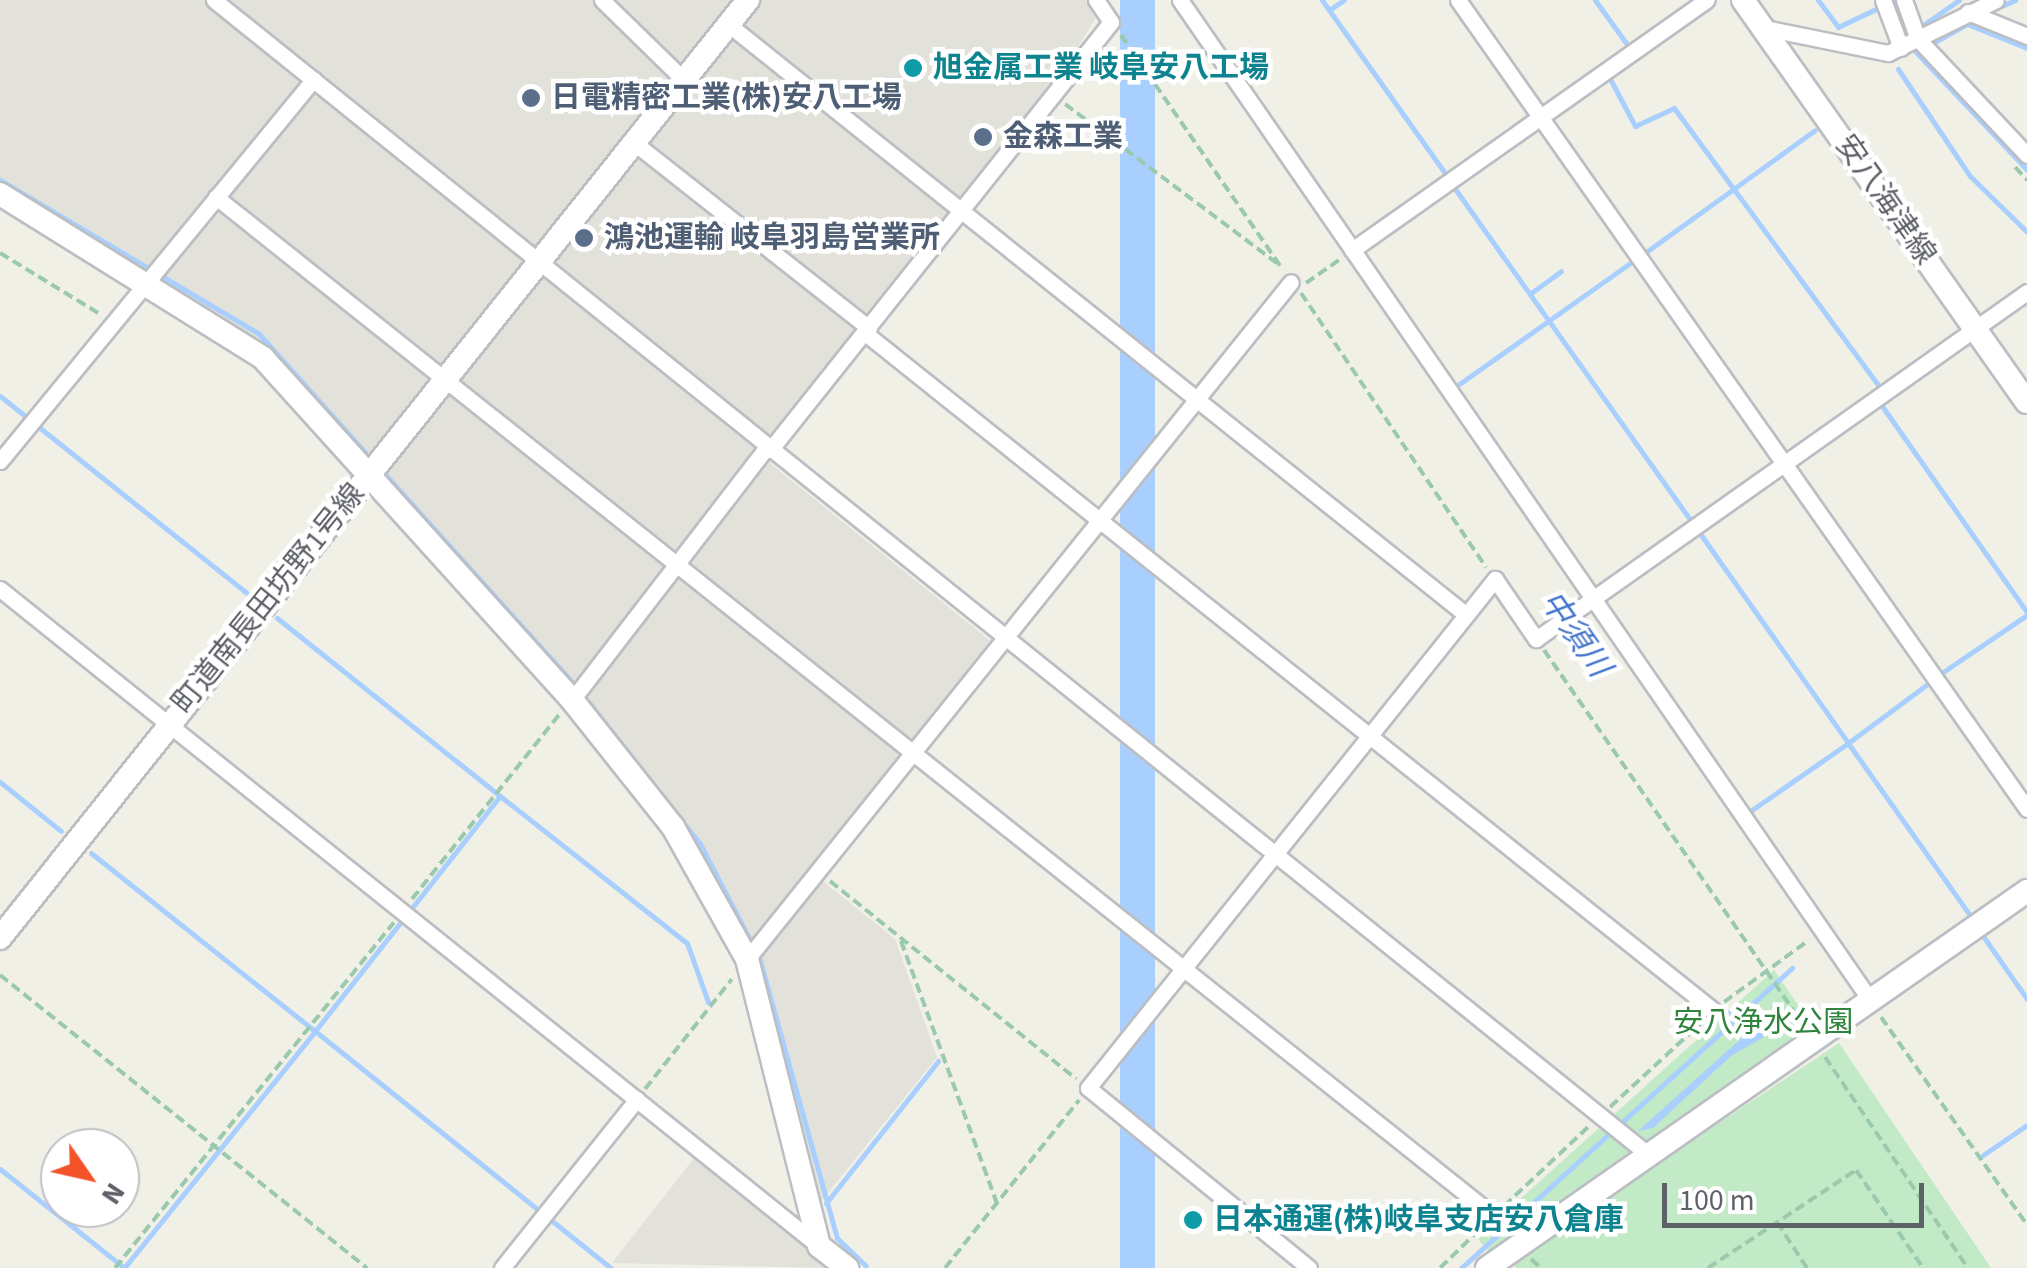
<!DOCTYPE html>
<html>
<head>
<meta charset="utf-8">
<style>
	body { margin:0 }
	#map { position:relative; width:2027px; height:1268px; overflow:hidden; background:#f1f0e7; font-family:"Source Sans 3","Noto Sans JP",sans-serif }
	div>[style] { position:absolute }
	.industrial>* { inset:0; background:#e2e2db }
	.green>* { inset:0; background:#c2eac7 }
	.water>* { inset:0; background:#a9cfff; transform-origin:0 0 }
	.stream>* { height:5px; margin:-2.5px; padding:0 2.5px; transform-origin:2.5px; border-radius:2.5px; background:#a9cfff }
	.path>* { height:4px; margin-top:-2px; transform-origin:0; background:repeating-linear-gradient(90deg,#9ac9ad 0 10px,transparent 0 15px) }
	.roads { filter:drop-shadow(2px 0 #bbbec3) drop-shadow(-2px 0 #bbbec3) drop-shadow(0 2px #bbbec3) drop-shadow(0 -2px #bbbec3) }
	.street>* { height:15px; margin:-7.5px; padding:0 7.5px; transform-origin:7.5px; border-radius:7.5px; background:#fff }
	.secondary>* { height:22px; margin:-11px; padding:0 11px; transform-origin:11px; border-radius:11px; background:#fff }
	.dots>* { width:28px; height:28px; translate:-50% -50%; box-sizing:border-box; border:5px solid #fff; border-radius:50% }
	span { translate:-50% -50%; white-space:nowrap; text-align:center; line-height:1.15; -webkit-text-stroke:9px #fff; paint-order:stroke }
	.culture-label { font-size:30px; color:#0d838f; font-weight:700 }
	.left { translate:0 -50%; text-align:left }
	.service-label { font-size:30px; color:#4e5e75; font-weight:700 }
	.street-label { font-size:30px; color:#5e6168 }
	.park-label { font-size:30px; color:#30853e }
	.water-label { font-size:32px; color:#4274cc; font-style:italic }
	.north { position:absolute; left:40px; top:1128px; width:100px; height:100px; box-sizing:border-box; background:#fff; border:2px solid #bfc0c3; border-radius:50%; rotate:124deg; font-size:28px; font-weight:700; line-height:40px; text-align:center; color:#5e6168 }
	.north::after { content:''; display:block; margin:auto; width:35px; height:45px; background:#f4532a; clip-path:polygon(50% 0,100% 100%,50% 72%,0 100%) }
	.scale { position:absolute; left:1662px; top:1183px; width:262px; height:45px; box-sizing:border-box; border:5px solid #5e6168; border-top:0; padding-left:12px; font-size:30px; line-height:35px; white-space:nowrap; color:#5e6168; -webkit-text-stroke:8px #fff; paint-order:stroke }
</style>
</head>
<body>
<div id="map">
	<div class="industrial">
		<i style="clip-path:polygon(0 0,1086px 0,1097px 15px,1046px 101px,756px 452px,993px 643px,809px 870px,895px 939px,937px 1057px,819px 1204px,705px 863px,255px 340px,0 186px)"></i>
		<i style="clip-path:polygon(694px 1158px,832px 1268px,612px 1263px)"></i>
	</div>
	<div class="green">
		<i style="clip-path:polygon(1774px 970px,1815px 1030px,1491px 1254px,1477px 1238px)"></i>
		<i style="clip-path:polygon(1839px 1043px,1991px 1268px,1515px 1268px,1515px 1259px)"></i>
	</div>
	<div class="water">
		<i style="left:1120px;top:0;width:35px;height:1540px"></i>
		<i style="clip-path:polygon(1754px 1027px,1771px 1033px,1731px 1056px,1653px 1128px,1638px 1131px)"></i>
	</div>
	<div class="stream">
		<i style="left:1322px;top:0;width:12px;rotate:55deg"></i>
		<i style="left:1329px;top:10px;width:18px;rotate:-34deg"></i>
		<i style="left:1595px;top:0;width:58px;rotate:54.1deg"></i>
		<i style="left:1818px;top:0;width:34px;rotate:53deg"></i>
		<i style="left:1838px;top:27px;width:44px;rotate:-25.4deg"></i>
		<i style="left:1895px;top:0;width:38px;rotate:70deg"></i>
		<i style="left:1997px;top:8px;width:20px;rotate:-24deg"></i>
		<i style="left:1329px;top:10px;width:204px;rotate:54.6deg"></i>
		<i style="left:1923px;top:25px;width:44px;rotate:-34.8deg"></i>
		<i style="left:1931px;top:44px;width:41px;rotate:-29.1deg"></i>
		<i style="left:1967px;top:24px;width:65px;rotate:21.8deg"></i>
		<i style="left:1914px;top:50px;width:165px;rotate:46.7deg"></i>
		<i style="left:1898px;top:69px;width:129px;rotate:56.1deg"></i>
		<i style="left:1970px;top:176px;width:80px;rotate:44.5deg"></i>
		<i style="left:1608px;top:75px;width:58px;rotate:62.1deg"></i>
		<i style="left:1635px;top:126px;width:43px;rotate:-24.8deg"></i>
		<i style="left:1674px;top:108px;width:349px;rotate:53.6deg"></i>
		<i style="left:0;top:180px;width:301px;rotate:30.7deg"></i>
		<i style="left:259px;top:334px;width:159px;rotate:48.1deg"></i>
		<i style="left:1453px;top:186px;width:411px;rotate:54.6deg"></i>
		<i style="left:1646px;top:252px;width:208px;rotate:-35.8deg"></i>
		<i style="left:1531px;top:293px;width:37px;rotate:-36deg"></i>
		<i style="left:1455px;top:387px;width:218px;rotate:-35.3deg"></i>
		<i style="left:0;top:396px;width:317px;rotate:38.6deg"></i>
		<i style="left:1882px;top:406px;width:252px;rotate:54.9deg"></i>
		<i style="left:383px;top:472px;width:293px;rotate:48deg"></i>
		<i style="left:579px;top:690px;width:196px;rotate:51.8deg"></i>
		<i style="left:700px;top:844px;width:127px;rotate:62.4deg"></i>
		<i style="left:759px;top:957px;width:292px;rotate:74.5deg"></i>
		<i style="left:837px;top:1238px;width:40px;rotate:44deg"></i>
		<i style="left:1701px;top:535px;width:255px;rotate:54.7deg"></i>
		<i style="left:1848px;top:743px;width:102px;rotate:-36.6deg"></i>
		<i style="left:277px;top:618px;width:285px;rotate:38.6deg"></i>
		<i style="left:1943px;top:672px;width:102px;rotate:-34.2deg"></i>
		<i style="left:0;top:782px;width:78px;rotate:38.8deg"></i>
		<i style="left:1746px;top:814px;width:124px;rotate:-34.8deg"></i>
		<i style="left:1848px;top:743px;width:213px;rotate:54.7deg"></i>
		<i style="left:91px;top:853px;width:286px;rotate:38.5deg"></i>
		<i style="left:315px;top:1031px;width:299px;rotate:-51.8deg"></i>
		<i style="left:500px;top:796px;width:238px;rotate:38.2deg"></i>
		<i style="left:687px;top:943px;width:63px;rotate:70.4deg"></i>
		<i style="left:1983px;top:936px;width:77px;rotate:55.1deg"></i>
		<i style="left:1714px;top:1002px;width:24px;rotate:38deg"></i>
		<i style="left:1983px;top:1155px;width:53px;rotate:-34.3deg"></i>
		<i style="left:0;top:1169px;width:157px;rotate:38.5deg"></i>
		<i style="left:826px;top:1203px;width:181px;rotate:-51.7deg"></i>
		<i style="left:124px;top:1268px;width:304px;rotate:-51.1deg"></i>
		<i style="left:315px;top:1031px;width:379px;rotate:38.7deg"></i>
		<i style="left:1461px;top:1268px;width:447px;rotate:-42.2deg"></i>
	</div>
	<div class="path">
		<i style="left:1121px;top:35px;width:285px;rotate:55.4deg"></i>
		<i style="left:1065px;top:104px;width:270px;rotate:36.9deg"></i>
		<i style="left:2015px;top:167px;width:18px;rotate:47deg"></i>
		<i style="left:0;top:253px;width:117px;rotate:31.4deg"></i>
		<i style="left:1306px;top:283px;width:40px;rotate:-34.9deg"></i>
		<i style="left:1301px;top:293px;width:331px;rotate:56deg"></i>
		<i style="left:1544px;top:650px;width:455px;rotate:55.3deg"></i>
		<i style="left:830px;top:881px;width:316px;rotate:38.8deg"></i>
		<i style="left:412px;top:899px;width:236px;rotate:-51.4deg"></i>
		<i style="left:901px;top:941px;width:280px;rotate:69.9deg"></i>
		<i style="left:0;top:975px;width:470px;rotate:38.6deg"></i>
		<i style="left:1724px;top:1002px;width:105px;rotate:-36.1deg"></i>
		<i style="left:1881px;top:1017px;width:254px;rotate:54.9deg"></i>
		<i style="left:1825px;top:1057px;width:255px;rotate:55.9deg"></i>
		<i style="left:645px;top:1089px;width:140px;rotate:-51.7deg"></i>
		<i style="left:1610px;top:1107px;width:125px;rotate:-42.7deg"></i>
		<i style="left:1504px;top:1206px;width:115px;rotate:-43.2deg"></i>
		<i style="left:1777px;top:1222px;width:55px;rotate:56.9deg"></i>
		<i style="left:1531px;top:1259px;width:13px;rotate:42deg"></i>
		<i style="left:115px;top:1268px;width:444px;rotate:-51.1deg"></i>
		<i style="left:945px;top:1268px;width:215px;rotate:-51.4deg"></i>
		<i style="left:1440px;top:1268px;width:60px;rotate:-44.3deg"></i>
		<i style="left:1708px;top:1268px;width:178px;rotate:-33.5deg"></i>
		<i style="left:1856px;top:1170px;width:119px;rotate:55.6deg"></i>
	</div>
	<div class="roads">
		<div class="street">
			<i style="left:214px;top:0;width:1843px;rotate:38.83deg"></i>
			<i style="left:602px;top:0;width:110px;rotate:44.3deg"></i>
			<i style="left:1180px;top:0;width:1215px;rotate:55.39deg"></i>
			<i style="left:1458px;top:0;width:989px;rotate:54.88deg"></i>
			<i style="left:1883px;top:0;width:51px;rotate:69.4deg"></i>
			<i style="left:1904px;top:0;width:41px;rotate:70.3deg"></i>
			<i style="left:1918px;top:39px;width:159px;rotate:46.8deg"></i>
			<i style="left:1968px;top:12px;width:64px;rotate:22.1deg"></i>
			<i style="left:728px;top:24px;width:944px;rotate:38.68deg"></i>
			<i style="left:1765px;top:28px;width:126px;rotate:11.5deg"></i>
			<i style="left:1888px;top:53px;width:120px;rotate:-26.1deg"></i>
			<i style="left:632px;top:141px;width:302px;rotate:38.3deg"></i>
			<i style="left:216px;top:197px;width:1635px;rotate:38.57deg"></i>
			<i style="left:1352px;top:250px;width:434px;rotate:-35.2deg"></i>
			<i style="left:865px;top:333px;width:1087px;rotate:38.61deg"></i>
			<i style="left:770px;top:450px;width:547px;rotate:-51.45deg"></i>
			<i style="left:1111px;top:22px;width:27px;rotate:-124deg"></i>
			<i style="left:0;top:461px;width:494px;rotate:-50.6deg"></i>
			<i style="left:0;top:589px;width:1050px;rotate:38.74deg"></i>
			<i style="left:572px;top:700px;width:319px;rotate:-52.4deg"></i>
			<i style="left:747px;top:959px;width:868px;rotate:-51.22deg"></i>
			<i style="left:502px;top:1268px;width:216px;rotate:-51.4deg"></i>
			<i style="left:1309px;top:1268px;width:285px;rotate:-140.8deg"></i>
			<i style="left:1088px;top:1088px;width:652px;rotate:-51.35deg"></i>
			<i style="left:1495px;top:579px;width:73px;rotate:55.7deg"></i>
			<i style="left:1536px;top:639px;width:601px;rotate:-35.25deg"></i>
		</div>
		<div class="secondary">
			<i style="left:1743px;top:0;width:492px;rotate:54.8deg"></i>
			<i style="left:0;top:194px;width:310px;rotate:31.9deg"></i>
			<i style="left:263px;top:358px;width:461px;rotate:47.9deg"></i>
			<i style="left:572px;top:700px;width:162px;rotate:51.5deg"></i>
			<i style="left:673px;top:827px;width:151px;rotate:60.7deg"></i>
			<i style="left:747px;top:959px;width:296px;rotate:75.9deg"></i>
			<i style="left:819px;top:1246px;width:36px;rotate:38deg"></i>
			<i style="left:0;top:938px;width:1200px;rotate:-51.43deg"></i>
			<i style="left:1487px;top:1268px;width:659px;rotate:-34.92deg"></i>
		</div>
	</div>
	<div class="dots">
		<i style="left:913px;top:68px;background:#0f9aa8"></i>
		<i style="left:531px;top:98px;background:#5c6f8a"></i>
		<i style="left:983px;top:137px;background:#5c6f8a"></i>
		<i style="left:584px;top:238px;background:#5c6f8a"></i>
		<i style="left:1193px;top:1220px;background:#0f9aa8"></i>
	</div>
	<div class="culture-label">
		<span class="left" style="left:933px;top:68px">旭金属工業 岐阜安八工場</span>
		<span class="left" style="left:1213px;top:1220px">日本通運(株)岐阜支店安八倉庫</span>
	</div>
	<div class="service-label">
		<span class="left" style="left:551px;top:98px">日電精密工業(株)安八工場</span>
		<span class="left" style="left:1003px;top:137px">金森工業</span>
		<span class="left" style="left:604px;top:238px">鴻池運輸 岐阜羽島営業所</span>
	</div>
	<div class="street-label">
		<span style="left:1885px;top:200px;rotate:55deg">安八海津線</span>
		<span style="left:269px;top:599px;rotate:-51deg">町道南長田坊野1号線</span>
	</div>
	<div class="park-label">
		<span style="left:1763px;top:1023px">安八浄水公園</span>
	</div>
	<div class="water-label">
		<span style="left:1575px;top:634px;rotate:55deg">中須川</span>
	</div>
	<div class="north">N</div>
	<div class="scale">100 m</div>
</div>
</body>
</html>
